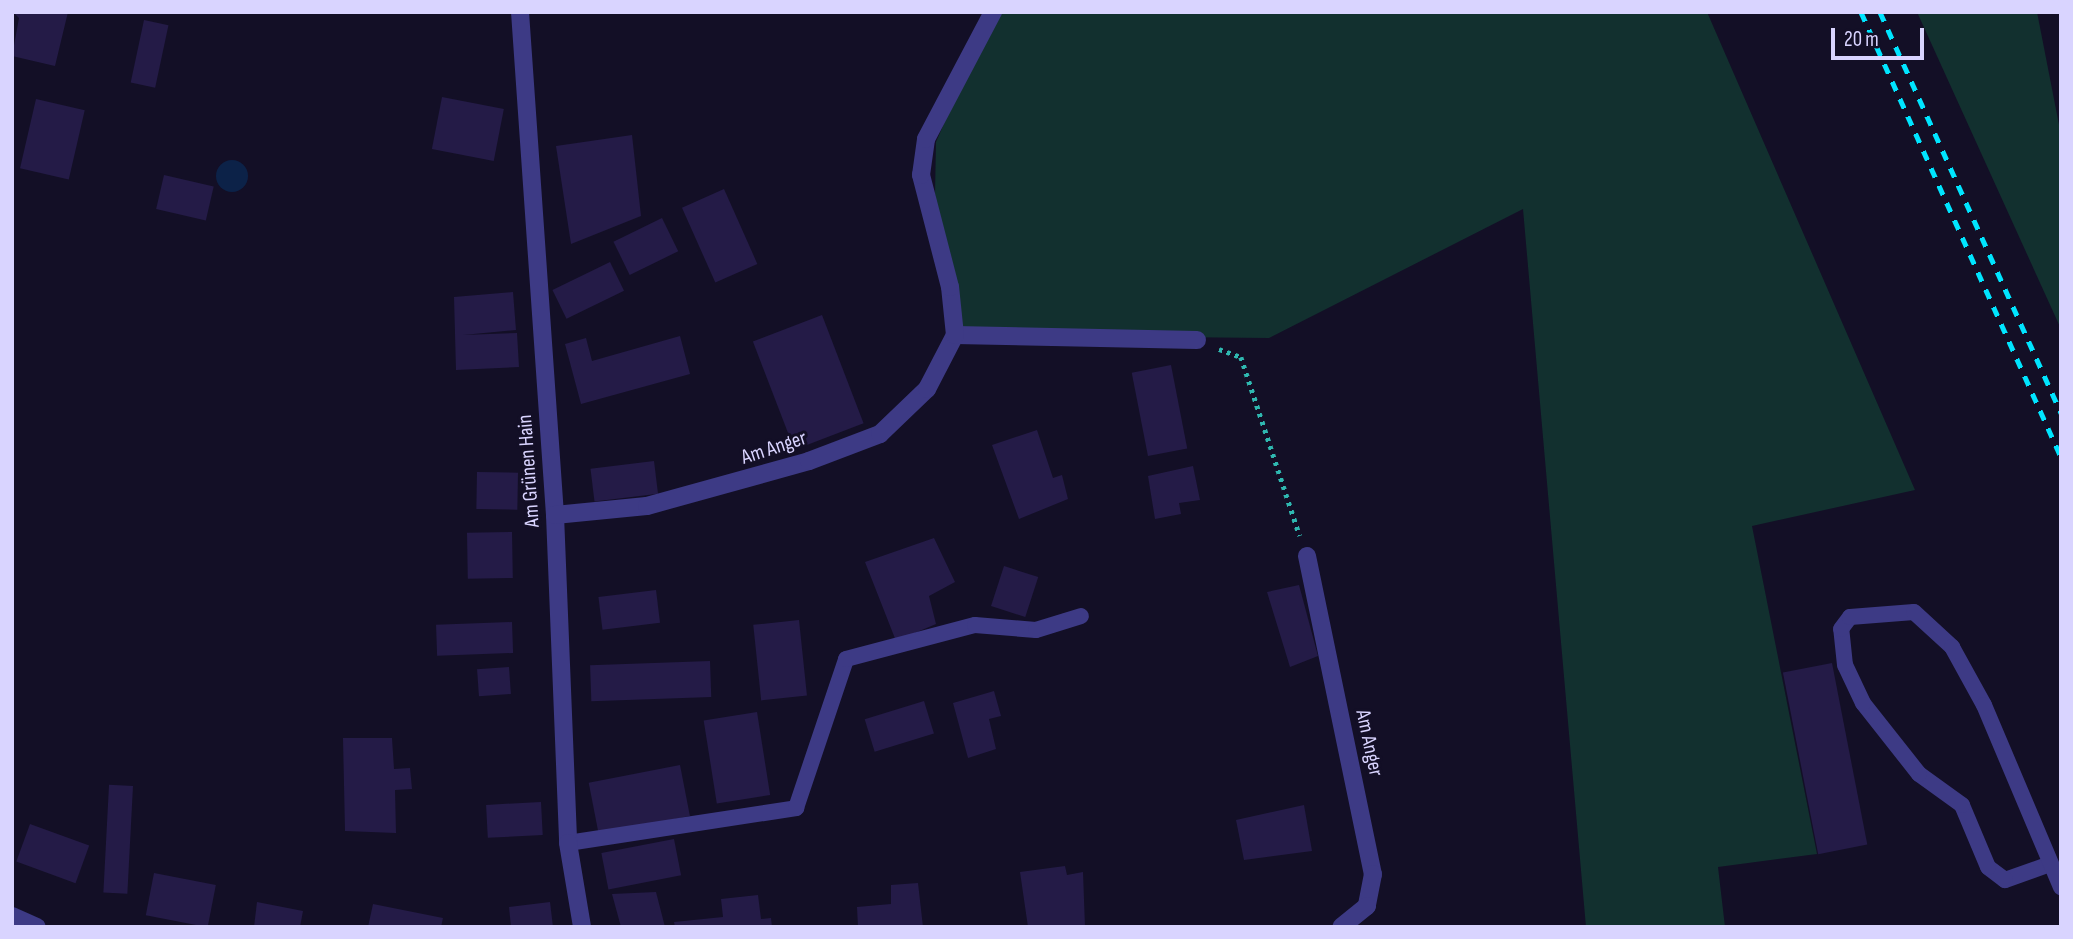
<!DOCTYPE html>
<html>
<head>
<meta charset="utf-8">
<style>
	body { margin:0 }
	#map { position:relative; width:2073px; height:939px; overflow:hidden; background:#130f26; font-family:"Sofia Sans Condensed",sans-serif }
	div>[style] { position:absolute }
	.green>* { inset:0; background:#12302f }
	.water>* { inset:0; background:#0c2248 }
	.round { border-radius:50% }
	.building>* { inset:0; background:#241b47; transform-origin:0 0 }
	.path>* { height:4.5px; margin-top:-2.25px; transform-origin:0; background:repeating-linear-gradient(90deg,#2fb8b0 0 3.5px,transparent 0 8.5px) }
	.lane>* { height:16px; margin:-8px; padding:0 8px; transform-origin:8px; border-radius:8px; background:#3d3a85 }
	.street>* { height:18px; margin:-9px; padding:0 9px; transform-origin:9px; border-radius:9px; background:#3d3a85 }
	.rail>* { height:5px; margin-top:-2.5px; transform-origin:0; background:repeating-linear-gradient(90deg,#00e5ff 0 10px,transparent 0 19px) }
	span { translate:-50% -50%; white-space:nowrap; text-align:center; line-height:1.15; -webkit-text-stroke:6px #130f26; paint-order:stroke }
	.street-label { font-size:21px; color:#d9d4ff }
	.frame { position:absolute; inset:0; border:14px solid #d9d4ff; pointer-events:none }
	.scale { position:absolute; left:1831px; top:28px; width:93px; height:32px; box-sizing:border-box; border:4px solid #d9d4ff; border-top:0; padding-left:9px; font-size:21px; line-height:24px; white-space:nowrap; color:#d9d4ff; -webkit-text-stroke:5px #130f26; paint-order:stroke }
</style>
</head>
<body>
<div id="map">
	<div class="green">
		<i style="clip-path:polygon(993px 12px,1707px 12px,1915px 490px,1752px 526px,1817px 854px,1718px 867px,1725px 927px,1586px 927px,1523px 209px,1269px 338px,955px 335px,935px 194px,936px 142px)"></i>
		<i style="clip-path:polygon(1917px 12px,2037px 12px,2061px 135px,2061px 329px)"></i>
	</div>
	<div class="water">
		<i class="round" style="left:216px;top:160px;width:32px;height:32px"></i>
	</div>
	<div class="building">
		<i style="clip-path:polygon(13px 12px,68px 12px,55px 66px,12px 56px,19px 18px)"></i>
		<i style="left:144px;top:20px;width:25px;height:64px;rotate:12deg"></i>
		<i style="left:442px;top:97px;width:63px;height:53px;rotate:11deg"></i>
		<i style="left:36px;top:99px;width:50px;height:71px;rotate:13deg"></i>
		<i style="clip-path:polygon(632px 135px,641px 216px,571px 244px,556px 146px)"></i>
		<i style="left:164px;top:175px;width:51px;height:35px;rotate:13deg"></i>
		<i style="left:724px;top:189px;width:82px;height:46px;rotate:66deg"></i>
		<i style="left:662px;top:218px;width:37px;height:54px;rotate:64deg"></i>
		<i style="left:610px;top:262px;width:32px;height:64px;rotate:64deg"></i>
		<i style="clip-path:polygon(513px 292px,516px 330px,463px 335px,517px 333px,519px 367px,456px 370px,454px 297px)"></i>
		<i style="left:822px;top:315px;width:116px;height:74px;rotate:69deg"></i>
		<i style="clip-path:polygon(680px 336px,690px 374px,581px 404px,565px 344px,586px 338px,592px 361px)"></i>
		<i style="left:1171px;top:365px;width:85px;height:40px;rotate:79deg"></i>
		<i style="clip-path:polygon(1037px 430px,1053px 478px,1062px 475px,1068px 499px,1019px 519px,992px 445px)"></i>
		<i style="left:654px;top:461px;width:33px;height:64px;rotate:83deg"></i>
		<i style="clip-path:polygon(1193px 466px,1200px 500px,1179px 503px,1181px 514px,1155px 519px,1148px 476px)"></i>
		<i style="left:477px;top:472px;width:41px;height:37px;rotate:1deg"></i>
		<i style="left:512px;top:532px;width:46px;height:45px;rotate:89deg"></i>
		<i style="clip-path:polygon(934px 538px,955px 582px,929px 596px,936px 624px,896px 641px,865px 562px)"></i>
		<i style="left:1004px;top:566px;width:36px;height:42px;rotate:18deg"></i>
		<i style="clip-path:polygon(1299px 585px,1318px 656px,1290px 667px,1267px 592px)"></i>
		<i style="left:656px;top:590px;width:33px;height:58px;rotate:83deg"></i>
		<i style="left:799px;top:620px;width:76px;height:46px;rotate:84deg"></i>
		<i style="left:512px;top:622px;width:31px;height:76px;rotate:88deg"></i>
		<i style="left:710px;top:661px;width:36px;height:120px;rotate:88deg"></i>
		<i style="left:1832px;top:663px;width:185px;height:50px;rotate:79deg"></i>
		<i style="left:509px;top:667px;width:27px;height:32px;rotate:86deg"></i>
		<i style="clip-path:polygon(994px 691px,1001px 716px,989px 719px,996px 749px,968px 758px,953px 703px)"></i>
		<i style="left:924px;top:701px;width:34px;height:62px;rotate:73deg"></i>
		<i style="left:757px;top:712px;width:84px;height:54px;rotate:81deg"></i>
		<i style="clip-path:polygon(343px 738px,392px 738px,394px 769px,410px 768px,412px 789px,395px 790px,396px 833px,345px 831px)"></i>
		<i style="left:680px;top:765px;width:52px;height:93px;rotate:79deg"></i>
		<i style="left:133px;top:786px;width:108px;height:24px;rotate:93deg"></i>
		<i style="left:541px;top:802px;width:33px;height:55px;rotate:87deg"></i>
		<i style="clip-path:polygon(1304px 805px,1312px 851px,1244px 860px,1236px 820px)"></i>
		<i style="left:30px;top:824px;width:63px;height:40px;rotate:20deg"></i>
		<i style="left:674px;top:839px;width:37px;height:74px;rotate:79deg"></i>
		<i style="clip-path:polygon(1065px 866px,1067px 875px,1083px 872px,1085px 927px,1028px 927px,1020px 872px)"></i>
		<i style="left:154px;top:873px;width:63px;height:43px;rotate:11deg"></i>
		<i style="clip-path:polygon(918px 883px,923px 927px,858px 927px,857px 907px,891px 904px,891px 885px)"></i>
		<i style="clip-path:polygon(656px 892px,665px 927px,621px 927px,612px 894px)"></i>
		<i style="clip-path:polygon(758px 895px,761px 919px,771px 918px,772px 927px,675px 927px,674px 922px,723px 917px,721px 899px)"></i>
		<i style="clip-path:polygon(257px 902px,303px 911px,300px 927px,254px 927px)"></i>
		<i style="clip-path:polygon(550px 902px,553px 927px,511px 927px,509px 907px)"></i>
		<i style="clip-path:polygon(373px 904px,443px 918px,441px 927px,368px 927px)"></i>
	</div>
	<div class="path">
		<i style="left:1219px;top:349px;width:23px;rotate:20deg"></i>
		<i style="left:1241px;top:357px;width:188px;rotate:71.8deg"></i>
	</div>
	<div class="lane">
		<i style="left:568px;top:843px;width:231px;rotate:-8.7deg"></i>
		<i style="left:796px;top:808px;width:157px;rotate:-71.4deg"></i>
		<i style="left:846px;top:659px;width:133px;rotate:-14.8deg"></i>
		<i style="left:975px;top:625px;width:61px;rotate:4.7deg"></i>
		<i style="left:1036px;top:630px;width:47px;rotate:-17.3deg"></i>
		<i style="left:2050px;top:864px;width:48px;rotate:160.4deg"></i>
		<i style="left:2005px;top:880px;width:21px;rotate:-143deg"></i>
		<i style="left:1988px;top:867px;width:67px;rotate:-112.8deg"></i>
		<i style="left:1962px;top:805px;width:53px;rotate:-144.2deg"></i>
		<i style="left:1919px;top:774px;width:90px;rotate:-128.3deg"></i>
		<i style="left:1863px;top:703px;width:42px;rotate:-115.3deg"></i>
		<i style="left:1845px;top:665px;width:36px;rotate:-96deg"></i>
		<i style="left:1841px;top:629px;width:15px;rotate:-53deg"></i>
		<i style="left:1850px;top:617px;width:64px;rotate:-4.5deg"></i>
		<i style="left:1914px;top:612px;width:52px;rotate:42.6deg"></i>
		<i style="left:1952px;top:647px;width:66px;rotate:61.1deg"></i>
		<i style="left:1984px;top:705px;width:198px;rotate:67.1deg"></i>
	</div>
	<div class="street">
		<i style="left:520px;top:12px;width:504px;rotate:86.02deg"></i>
		<i style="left:555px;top:515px;width:328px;rotate:87.7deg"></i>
		<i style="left:568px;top:843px;width:85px;rotate:80.5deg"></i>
		<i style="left:955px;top:335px;width:242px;rotate:1.2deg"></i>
		<i style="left:555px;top:515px;width:92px;rotate:-5.6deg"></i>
		<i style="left:647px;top:506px;width:168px;rotate:-15.5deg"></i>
		<i style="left:809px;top:461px;width:76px;rotate:-20.8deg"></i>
		<i style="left:880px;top:434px;width:65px;rotate:-43.8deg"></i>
		<i style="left:927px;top:389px;width:61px;rotate:-62.6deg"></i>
		<i style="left:955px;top:335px;width:48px;rotate:-95.9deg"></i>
		<i style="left:950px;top:287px;width:116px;rotate:-104.5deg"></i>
		<i style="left:921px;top:175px;width:36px;rotate:-82deg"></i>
		<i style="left:926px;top:139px;width:144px;rotate:-62.2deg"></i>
		<i style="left:1307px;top:556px;width:325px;rotate:78.3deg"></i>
		<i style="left:1373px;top:874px;width:33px;rotate:101deg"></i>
		<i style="left:1367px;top:906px;width:33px;rotate:141deg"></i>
		<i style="left:12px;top:916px;width:27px;rotate:24deg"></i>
	</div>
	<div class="rail">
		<i style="left:1861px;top:12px;width:489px;rotate:65.8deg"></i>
		<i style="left:1880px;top:12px;width:440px;rotate:65.7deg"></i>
	</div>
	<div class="street-label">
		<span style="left:774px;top:448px;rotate:-18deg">Am Anger</span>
		<span style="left:529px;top:471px;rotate:-94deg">Am Grünen Hain</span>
		<span style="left:1369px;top:743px;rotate:78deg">Am Anger</span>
	</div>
	<div class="frame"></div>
	<div class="scale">20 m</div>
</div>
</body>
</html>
